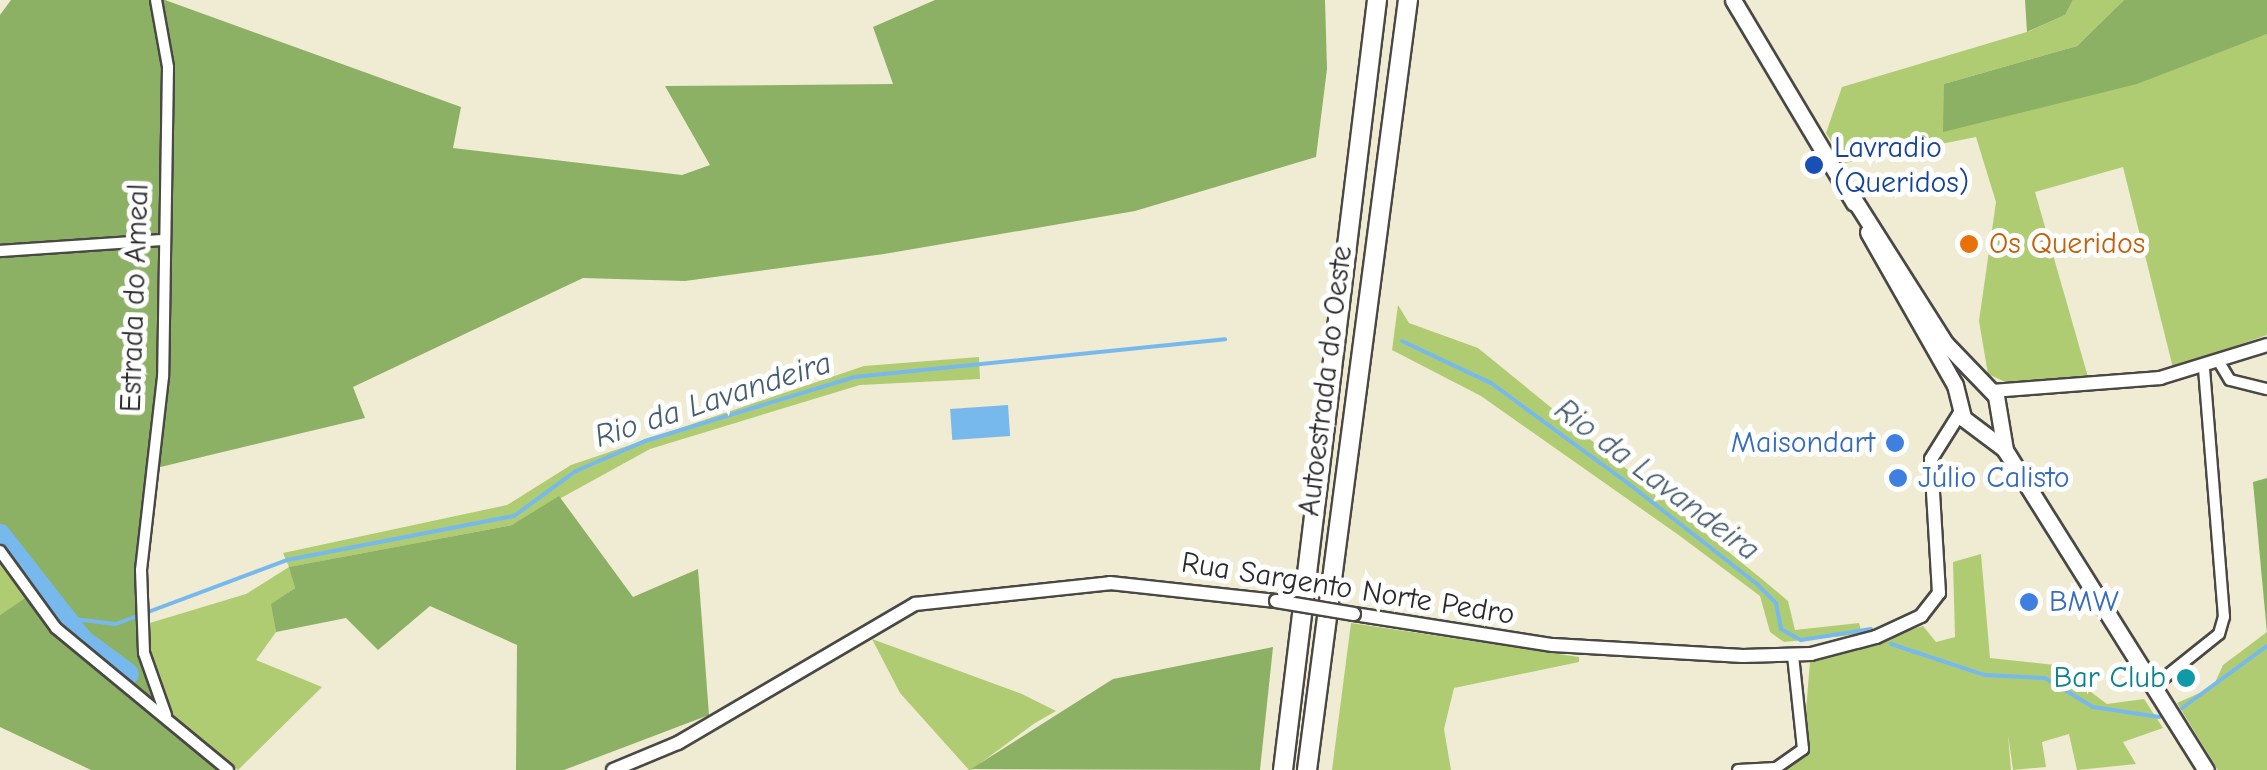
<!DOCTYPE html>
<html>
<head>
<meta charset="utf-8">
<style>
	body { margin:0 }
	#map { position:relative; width:2267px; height:770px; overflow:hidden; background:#f0ebd3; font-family:"Comic Neue",sans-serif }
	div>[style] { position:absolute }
	.green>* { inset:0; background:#b0cc72 }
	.forest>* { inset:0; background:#8cb064 }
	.water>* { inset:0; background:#77b9ec; transform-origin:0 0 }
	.stream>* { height:4px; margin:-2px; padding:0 2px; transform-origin:2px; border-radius:2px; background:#77b9ec }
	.river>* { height:22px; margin:-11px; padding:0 11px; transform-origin:11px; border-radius:11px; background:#77b9ec }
	.roads { filter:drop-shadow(2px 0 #494844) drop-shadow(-2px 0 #494844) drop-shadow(0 2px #494844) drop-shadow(0 -2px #494844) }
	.minor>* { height:10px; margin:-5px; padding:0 5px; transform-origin:5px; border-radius:5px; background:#fff }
	.tertiary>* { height:12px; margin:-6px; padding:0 6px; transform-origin:6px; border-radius:6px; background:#fff }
	.primary>* { height:15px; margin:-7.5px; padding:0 7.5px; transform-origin:7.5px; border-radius:7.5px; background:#fff }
	.motorway>* { height:18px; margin:-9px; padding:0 9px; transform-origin:9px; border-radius:9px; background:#fff }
	.bridges { filter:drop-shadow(2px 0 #494844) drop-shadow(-2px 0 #494844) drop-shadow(0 2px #494844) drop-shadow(0 -2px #494844) }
	.tertiary-bridge>* { height:12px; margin:-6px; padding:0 6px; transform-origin:6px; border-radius:6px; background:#fff }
	.dots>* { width:28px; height:28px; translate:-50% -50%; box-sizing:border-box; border:5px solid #fff; border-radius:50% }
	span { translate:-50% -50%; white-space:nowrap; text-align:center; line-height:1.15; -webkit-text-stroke:10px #fff; paint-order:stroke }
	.transit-label { font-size:30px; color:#164399 }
	.left { translate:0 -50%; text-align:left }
	.food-label { font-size:30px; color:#c56008 }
	.street-label { font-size:30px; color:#2b2b2b }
	.shop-label { font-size:30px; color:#366cbe }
	.right { translate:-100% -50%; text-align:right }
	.culture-label { font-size:30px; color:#0d838f }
	.water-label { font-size:32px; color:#465d6f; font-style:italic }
</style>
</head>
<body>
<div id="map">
	<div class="green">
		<i style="clip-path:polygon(2073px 0,2124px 0,2077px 46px,1944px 84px,2221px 50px,2267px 34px,2267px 335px,2173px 368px,2123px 167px,2035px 192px,2088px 377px,2016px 387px,1988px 374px,1979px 321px,1996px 202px,1976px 137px,1845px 163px,1826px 133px,1842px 87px,2030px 31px,2065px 15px)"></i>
		<i style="clip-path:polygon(1398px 305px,1409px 323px,1478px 348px,1763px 580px,1788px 601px,1795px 630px,1859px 623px,1862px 634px,1784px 642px,1770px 632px,1760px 596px,1680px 536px,1481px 396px,1392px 350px)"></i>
		<i style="clip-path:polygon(979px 357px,980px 379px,860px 385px,650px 449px,512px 525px,290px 567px,295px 588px,272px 604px,276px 632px,256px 660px,322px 687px,238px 770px,166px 715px,143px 625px,246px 594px,289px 567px,283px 553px,507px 505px,571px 465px,864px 366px)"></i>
		<i style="clip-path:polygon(0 551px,33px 594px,0 615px)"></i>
		<i style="clip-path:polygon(1981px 554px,1990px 658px,2055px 665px,2107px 704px,2144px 699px,2163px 728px,2123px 742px,2136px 764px,2077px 770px,2069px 734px,2042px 742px,2046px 767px,2013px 770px,2008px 734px,2011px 770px,1738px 770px,1776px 768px,1803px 749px,1810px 661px,1923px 626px,1936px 642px,1955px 637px,1953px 562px)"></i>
		<i style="clip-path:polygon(1351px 623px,1579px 657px,1579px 662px,1454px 688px,1444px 729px,1451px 770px,1332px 770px)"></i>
		<i style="clip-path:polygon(2267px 632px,2267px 770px,2218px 770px,2177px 703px,2213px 687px,2223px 665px)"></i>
		<i style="clip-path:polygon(872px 639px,1022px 694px,1056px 711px,1035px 723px,971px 770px,969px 770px,900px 693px)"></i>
	</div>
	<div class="forest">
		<i style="clip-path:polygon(11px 0,165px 0,461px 107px,453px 148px,682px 175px,710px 165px,665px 86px,893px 84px,873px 27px,935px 0,1325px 0,1327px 69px,1316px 157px,1135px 211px,884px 254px,685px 281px,583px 278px,353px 387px,365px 418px,148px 470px,144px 647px,166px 715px,225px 770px,91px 770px,0 727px,0 615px,33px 593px,0 551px,0 15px)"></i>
		<i style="clip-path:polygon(2025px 0,2073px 0,2065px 15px,2027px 32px)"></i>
		<i style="clip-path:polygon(2124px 0,2267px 0,2267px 34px,2137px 84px,1943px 132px,1944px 84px,2077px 46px)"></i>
		<i style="clip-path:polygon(2267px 478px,2267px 633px,2253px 482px)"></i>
		<i style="clip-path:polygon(559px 496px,633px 597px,698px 569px,709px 715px,564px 770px,516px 770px,517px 645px,430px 606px,378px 650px,346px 618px,276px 632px,271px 604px,295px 588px,289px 567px,512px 525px)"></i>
		<i style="clip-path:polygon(1273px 647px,1260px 770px,971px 769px,1113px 679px)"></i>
	</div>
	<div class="water">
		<i style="left:1008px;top:405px;width:31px;height:58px;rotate:86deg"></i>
	</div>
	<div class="stream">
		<i style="left:1402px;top:341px;width:98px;rotate:25.3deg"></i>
		<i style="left:1491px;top:383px;width:171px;rotate:36.2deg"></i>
		<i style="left:1629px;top:484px;width:162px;rotate:38deg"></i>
		<i style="left:1757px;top:584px;width:27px;rotate:45deg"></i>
		<i style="left:1776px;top:603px;width:26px;rotate:79deg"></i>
		<i style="left:1781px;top:629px;width:23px;rotate:29deg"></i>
		<i style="left:1801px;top:640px;width:71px;rotate:-8.9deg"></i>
		<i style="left:66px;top:618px;width:50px;rotate:6.8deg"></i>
		<i style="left:116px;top:624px;width:183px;rotate:-20.5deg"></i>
		<i style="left:287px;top:560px;width:231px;rotate:-11deg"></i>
		<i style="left:514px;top:516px;width:77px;rotate:-36deg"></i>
		<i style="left:576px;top:471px;width:75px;rotate:-23.5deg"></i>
		<i style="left:645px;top:441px;width:219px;rotate:-17deg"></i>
		<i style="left:854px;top:377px;width:373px;rotate:-5.8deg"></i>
		<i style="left:1891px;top:644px;width:99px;rotate:18.3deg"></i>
		<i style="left:1985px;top:675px;width:60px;rotate:2.9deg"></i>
		<i style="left:2045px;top:678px;width:56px;rotate:31.1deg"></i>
		<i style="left:2093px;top:707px;width:67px;rotate:8.6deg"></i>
		<i style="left:2182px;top:708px;width:105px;rotate:-36.1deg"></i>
	</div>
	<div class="river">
		<i style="left:0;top:535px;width:133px;rotate:52deg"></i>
		<i style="left:82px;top:640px;width:57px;rotate:36.5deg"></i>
	</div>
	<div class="roads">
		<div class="minor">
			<i style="left:156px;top:0;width:68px;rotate:79.8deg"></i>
			<i style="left:168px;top:67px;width:310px;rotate:90.9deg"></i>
			<i style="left:163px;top:377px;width:194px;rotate:96.5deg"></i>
			<i style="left:141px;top:570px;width:83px;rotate:87.9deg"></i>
			<i style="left:144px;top:653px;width:66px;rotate:70.5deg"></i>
			<i style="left:0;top:251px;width:161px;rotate:-3.9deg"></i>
			<i style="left:2219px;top:362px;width:21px;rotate:59deg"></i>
			<i style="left:2230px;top:380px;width:38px;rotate:14deg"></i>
			<i style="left:0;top:551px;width:95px;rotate:54deg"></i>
			<i style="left:56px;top:628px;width:223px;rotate:39.5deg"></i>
			<i style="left:2154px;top:686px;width:83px;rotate:-38.7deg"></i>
			<i style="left:2219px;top:634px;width:18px;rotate:-74deg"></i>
			<i style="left:2224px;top:617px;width:250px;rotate:-94.6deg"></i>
			<i style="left:1738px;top:770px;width:38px;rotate:-3deg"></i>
			<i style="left:1776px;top:768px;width:33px;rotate:-35deg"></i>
			<i style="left:1803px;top:749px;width:94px;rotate:-96.1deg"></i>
		</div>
		<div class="tertiary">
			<i style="left:1992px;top:391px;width:169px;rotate:-4.4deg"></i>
			<i style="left:2160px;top:378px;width:112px;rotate:-17.1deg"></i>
			<i style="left:1354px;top:614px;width:201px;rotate:8.9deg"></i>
			<i style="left:1553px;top:645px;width:190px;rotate:3.3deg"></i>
			<i style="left:1743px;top:656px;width:68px;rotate:-1.7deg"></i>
			<i style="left:1811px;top:654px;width:67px;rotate:-14.7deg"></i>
			<i style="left:1876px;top:637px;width:50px;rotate:-25deg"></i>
			<i style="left:1921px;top:616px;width:29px;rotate:-52deg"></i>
			<i style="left:1939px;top:593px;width:134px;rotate:-93.4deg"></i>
			<i style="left:1931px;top:459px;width:54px;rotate:-57.8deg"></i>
			<i style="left:613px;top:770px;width:70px;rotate:-22.6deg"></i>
			<i style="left:678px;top:743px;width:275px;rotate:-30.4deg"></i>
			<i style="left:915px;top:604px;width:196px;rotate:-6.1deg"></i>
			<i style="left:1110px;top:583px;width:167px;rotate:6.2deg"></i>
		</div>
		<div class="primary">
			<i style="left:1733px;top:0;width:236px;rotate:59.2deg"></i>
			<i style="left:1850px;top:193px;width:179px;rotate:57.6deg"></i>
			<i style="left:1946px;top:344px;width:72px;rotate:46.1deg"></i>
			<i style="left:1996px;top:396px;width:55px;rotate:80.5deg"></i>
			<i style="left:2005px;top:450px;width:378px;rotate:57.9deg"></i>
			<i style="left:1868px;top:232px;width:176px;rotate:60.4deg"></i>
			<i style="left:1955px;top:385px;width:34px;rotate:76deg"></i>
			<i style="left:1963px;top:418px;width:50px;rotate:36.9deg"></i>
		</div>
		<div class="motorway">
			<i style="left:1283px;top:770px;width:776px;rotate:-83.04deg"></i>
			<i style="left:1307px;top:770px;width:777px;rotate:-82.53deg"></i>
		</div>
	</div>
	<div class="bridges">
		<div class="tertiary-bridge">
			<i style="left:1276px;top:601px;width:79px;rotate:9.5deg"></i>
		</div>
	</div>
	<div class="dots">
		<i style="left:1814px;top:165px;background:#1a4fb4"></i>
		<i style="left:1969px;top:244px;background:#e8710a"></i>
		<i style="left:1895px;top:443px;background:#3f7fe0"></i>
		<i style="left:1898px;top:478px;background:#3f7fe0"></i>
		<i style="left:2029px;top:602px;background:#3f7fe0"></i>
		<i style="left:2186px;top:678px;background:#0f9aa8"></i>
	</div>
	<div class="transit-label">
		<span class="left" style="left:1834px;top:165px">Lavradio<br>(Queridos)</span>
	</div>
	<div class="food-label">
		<span class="left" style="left:1989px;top:244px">Os Queridos</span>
	</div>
	<div class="street-label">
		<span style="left:135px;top:298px;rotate:-88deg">Estrada do Ameal</span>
		<span style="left:1326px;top:381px;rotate:-83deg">Autoestrada do Oeste</span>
		<span style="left:1348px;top:589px;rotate:9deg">Rua Sargento Norte Pedro</span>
	</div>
	<div class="shop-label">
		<span class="right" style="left:1875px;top:443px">Maisondart</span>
		<span class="left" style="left:1918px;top:478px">Júlio Calisto</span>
		<span class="left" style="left:2049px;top:602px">BMW</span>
	</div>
	<div class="culture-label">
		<span class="right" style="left:2166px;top:678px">Bar Club</span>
	</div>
	<div class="water-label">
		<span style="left:713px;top:400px;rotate:-18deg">Rio da Lavandeira</span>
		<span style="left:1657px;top:480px;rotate:37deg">Rio da Lavandeira</span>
	</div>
</div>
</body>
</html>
